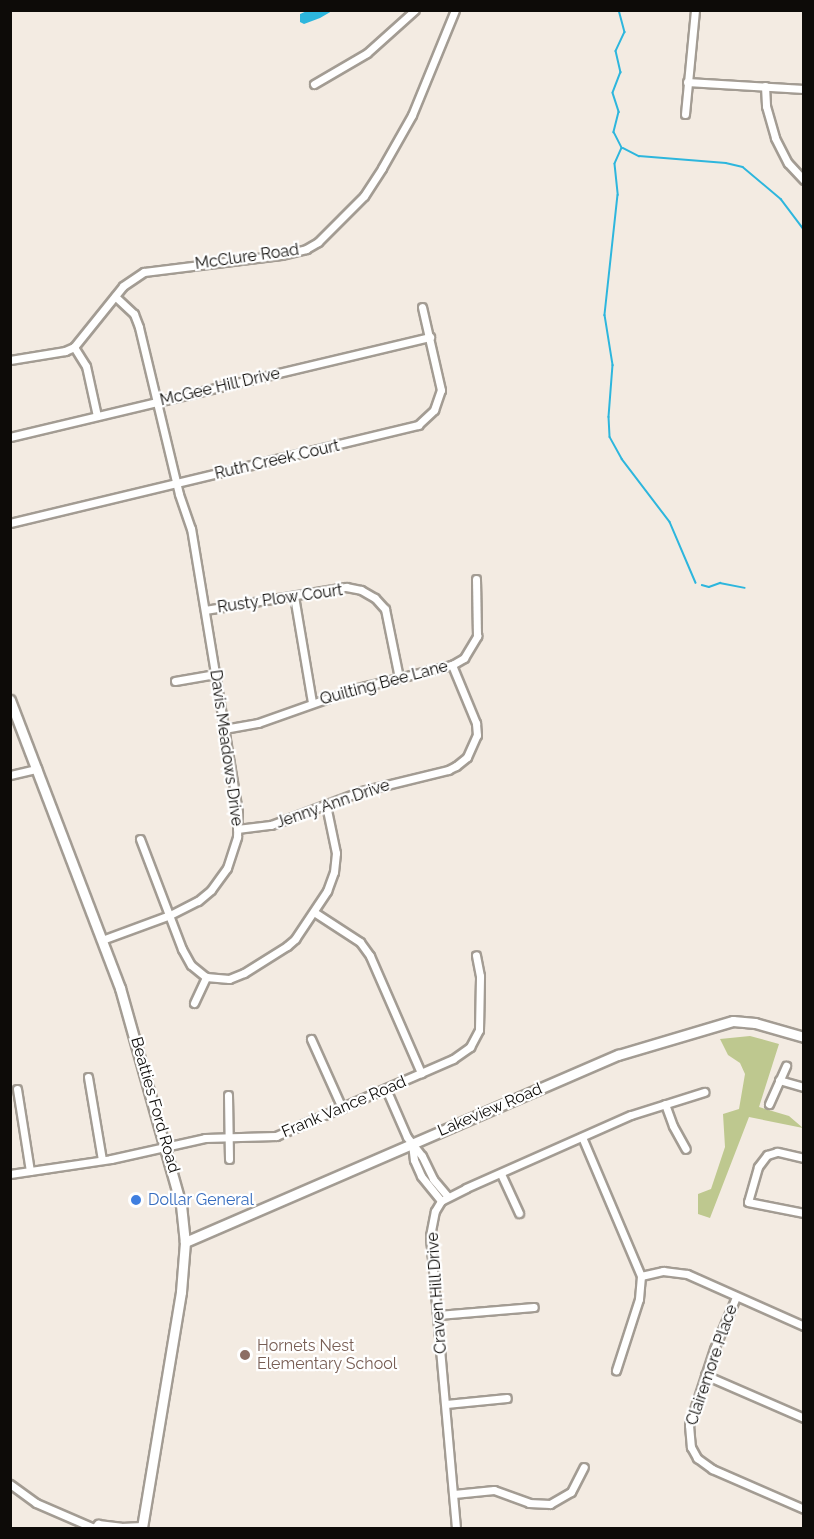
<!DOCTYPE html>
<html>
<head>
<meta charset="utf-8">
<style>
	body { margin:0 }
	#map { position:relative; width:814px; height:1539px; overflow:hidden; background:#f3ebe2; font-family:Raleway,sans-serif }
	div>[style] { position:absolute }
	.green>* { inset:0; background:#bec88f }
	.water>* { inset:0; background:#2db6dd }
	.stream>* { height:1.5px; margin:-0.75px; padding:0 0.75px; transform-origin:0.75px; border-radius:0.75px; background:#2db6dd }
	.roads { filter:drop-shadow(2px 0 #a39c93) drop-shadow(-2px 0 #a39c93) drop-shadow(0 2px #a39c93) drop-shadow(0 -2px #a39c93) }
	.street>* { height:7px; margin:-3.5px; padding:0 3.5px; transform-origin:3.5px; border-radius:3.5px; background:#fff }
	.secondary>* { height:9px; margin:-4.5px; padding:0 4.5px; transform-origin:4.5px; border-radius:4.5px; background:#fff }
	.dots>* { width:16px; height:16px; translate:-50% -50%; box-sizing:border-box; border:3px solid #fff; border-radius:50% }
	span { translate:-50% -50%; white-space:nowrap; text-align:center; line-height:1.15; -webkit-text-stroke:4.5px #fff; paint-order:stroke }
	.street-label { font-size:16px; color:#0d0b08 }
	.shop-label { font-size:16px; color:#366cbe }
	.left { translate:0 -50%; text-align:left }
	.education-label { font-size:16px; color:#785e54 }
	.frame { position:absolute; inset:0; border:12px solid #0d0b08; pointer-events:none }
</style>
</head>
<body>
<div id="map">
	<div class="green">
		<i style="clip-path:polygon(750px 1036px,779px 1044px,759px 1107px,789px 1116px,803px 1128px,749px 1117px,710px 1218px,698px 1214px,698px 1194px,711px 1189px,725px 1147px,723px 1114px,739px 1109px,745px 1074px,740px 1063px,728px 1055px,720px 1039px)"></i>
	</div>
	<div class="water">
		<i style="clip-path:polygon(307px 11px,307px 10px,332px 11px,320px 18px,304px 24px,300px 22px,300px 14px)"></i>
	</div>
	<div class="stream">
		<i style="left:619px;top:10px;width:23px;rotate:75deg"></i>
		<i style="left:625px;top:32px;width:21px;rotate:115deg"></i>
		<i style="left:616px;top:51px;width:22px;rotate:77deg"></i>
		<i style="left:621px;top:72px;width:22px;rotate:111deg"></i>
		<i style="left:613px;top:93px;width:20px;rotate:72deg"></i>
		<i style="left:619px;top:112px;width:21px;rotate:104deg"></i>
		<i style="left:614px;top:132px;width:18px;rotate:63deg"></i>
		<i style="left:622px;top:148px;width:17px;rotate:114deg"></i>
		<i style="left:615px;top:164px;width:31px;rotate:84deg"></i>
		<i style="left:618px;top:195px;width:121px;rotate:96.2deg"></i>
		<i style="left:605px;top:315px;width:51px;rotate:80.9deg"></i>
		<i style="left:613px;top:365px;width:52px;rotate:94.4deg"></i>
		<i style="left:609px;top:417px;width:20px;rotate:87deg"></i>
		<i style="left:610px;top:437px;width:25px;rotate:61deg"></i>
		<i style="left:622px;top:459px;width:79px;rotate:52.7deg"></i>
		<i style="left:670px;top:522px;width:66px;rotate:66.9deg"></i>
		<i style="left:623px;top:148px;width:18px;rotate:27deg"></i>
		<i style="left:639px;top:156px;width:87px;rotate:4.6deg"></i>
		<i style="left:726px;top:163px;width:17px;rotate:13deg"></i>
		<i style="left:743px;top:167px;width:50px;rotate:40.1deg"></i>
		<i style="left:781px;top:199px;width:38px;rotate:53deg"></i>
		<i style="left:702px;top:585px;width:7px;rotate:16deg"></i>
		<i style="left:709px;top:587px;width:12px;rotate:-20deg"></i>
		<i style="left:720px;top:583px;width:25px;rotate:11deg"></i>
	</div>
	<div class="roads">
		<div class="street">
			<i style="left:687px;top:82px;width:117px;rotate:3.4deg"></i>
			<i style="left:314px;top:84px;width:61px;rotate:-30.3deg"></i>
			<i style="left:367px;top:53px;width:64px;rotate:-41.9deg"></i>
			<i style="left:765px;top:86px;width:20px;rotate:87deg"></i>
			<i style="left:766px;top:106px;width:33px;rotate:74deg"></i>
			<i style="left:775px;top:138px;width:28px;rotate:63deg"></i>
			<i style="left:788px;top:163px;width:23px;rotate:47deg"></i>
			<i style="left:685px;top:114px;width:104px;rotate:-84.5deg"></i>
			<i style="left:74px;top:347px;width:22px;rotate:58deg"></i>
			<i style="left:86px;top:366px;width:51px;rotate:77.6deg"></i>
			<i style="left:10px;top:360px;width:56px;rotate:-9.3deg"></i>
			<i style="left:65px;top:351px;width:10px;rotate:-24deg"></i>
			<i style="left:74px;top:347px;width:78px;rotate:-51.2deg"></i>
			<i style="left:123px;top:286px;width:25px;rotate:-34deg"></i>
			<i style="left:144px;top:272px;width:138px;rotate:-7.1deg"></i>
			<i style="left:281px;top:255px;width:26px;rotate:-13deg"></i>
			<i style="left:306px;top:249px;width:14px;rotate:-30deg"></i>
			<i style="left:318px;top:242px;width:65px;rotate:-45deg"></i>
			<i style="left:364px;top:196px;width:33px;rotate:-57deg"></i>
			<i style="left:382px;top:168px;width:61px;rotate:-60.5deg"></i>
			<i style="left:412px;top:115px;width:113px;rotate:-67.7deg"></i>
			<i style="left:10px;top:437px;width:432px;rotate:-13.4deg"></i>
			<i style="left:10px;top:523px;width:420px;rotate:-13.5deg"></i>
			<i style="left:418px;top:425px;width:22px;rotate:-43deg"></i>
			<i style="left:434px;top:410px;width:21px;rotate:-71deg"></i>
			<i style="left:441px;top:390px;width:85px;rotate:-102.9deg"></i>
			<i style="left:294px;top:596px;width:108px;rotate:80.4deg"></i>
			<i style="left:205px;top:610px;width:143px;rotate:-9.3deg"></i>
			<i style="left:346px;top:587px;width:15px;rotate:11deg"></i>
			<i style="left:361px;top:590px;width:16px;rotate:30deg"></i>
			<i style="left:375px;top:598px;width:15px;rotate:48deg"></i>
			<i style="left:385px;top:609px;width:70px;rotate:78.5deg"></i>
			<i style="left:175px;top:681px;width:41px;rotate:-9.9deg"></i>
			<i style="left:224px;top:729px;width:35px;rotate:-10deg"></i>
			<i style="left:258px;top:723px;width:102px;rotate:-19.5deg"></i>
			<i style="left:354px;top:689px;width:101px;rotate:-13.8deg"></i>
			<i style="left:452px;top:665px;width:14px;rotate:-30deg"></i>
			<i style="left:464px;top:658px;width:26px;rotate:-59deg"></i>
			<i style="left:477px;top:636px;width:57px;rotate:-91deg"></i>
			<i style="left:10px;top:775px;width:28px;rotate:-13deg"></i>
			<i style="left:237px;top:829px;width:34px;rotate:-7deg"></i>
			<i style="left:271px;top:825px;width:97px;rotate:-20.5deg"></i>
			<i style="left:362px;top:791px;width:89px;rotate:-13.7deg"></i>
			<i style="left:448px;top:770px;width:9px;rotate:-27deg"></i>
			<i style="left:456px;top:766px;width:14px;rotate:-39deg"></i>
			<i style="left:467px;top:757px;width:24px;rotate:-66deg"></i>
			<i style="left:477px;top:735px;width:12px;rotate:-95deg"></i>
			<i style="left:476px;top:723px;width:63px;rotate:-112.5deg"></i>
			<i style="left:140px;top:839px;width:118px;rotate:69.1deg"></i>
			<i style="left:182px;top:949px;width:18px;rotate:61deg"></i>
			<i style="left:191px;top:965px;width:19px;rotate:39deg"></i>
			<i style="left:206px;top:977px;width:23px;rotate:5deg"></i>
			<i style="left:229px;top:979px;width:16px;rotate:-22deg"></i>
			<i style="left:244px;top:973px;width:51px;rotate:-32.1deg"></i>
			<i style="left:287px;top:946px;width:11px;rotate:-41deg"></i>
			<i style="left:295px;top:939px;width:58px;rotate:-56.3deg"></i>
			<i style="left:327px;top:891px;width:20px;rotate:-70deg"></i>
			<i style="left:334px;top:872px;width:19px;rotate:-84deg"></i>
			<i style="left:336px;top:853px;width:49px;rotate:-101.8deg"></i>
			<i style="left:314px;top:912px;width:55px;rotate:33.1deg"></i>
			<i style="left:360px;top:942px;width:17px;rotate:54deg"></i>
			<i style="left:370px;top:956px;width:128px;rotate:66.4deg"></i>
			<i style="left:102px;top:940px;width:72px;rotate:-20.2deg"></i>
			<i style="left:170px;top:915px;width:31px;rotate:-27deg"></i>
			<i style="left:198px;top:901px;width:17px;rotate:-40deg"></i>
			<i style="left:211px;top:890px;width:27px;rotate:-54deg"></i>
			<i style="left:227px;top:868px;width:33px;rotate:-72deg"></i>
			<i style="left:237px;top:837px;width:25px;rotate:-88deg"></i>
			<i style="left:238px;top:812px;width:287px;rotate:-99.4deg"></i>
			<i style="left:191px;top:529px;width:37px;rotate:-109deg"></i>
			<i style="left:179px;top:494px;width:172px;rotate:-103.5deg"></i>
			<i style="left:139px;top:327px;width:14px;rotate:-111deg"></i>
			<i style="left:134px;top:314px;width:26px;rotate:-137deg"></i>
			<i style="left:194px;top:1003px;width:29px;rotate:-65deg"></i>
			<i style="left:311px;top:1039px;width:76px;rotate:65.8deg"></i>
			<i style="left:88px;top:1077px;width:84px;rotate:80.4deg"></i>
			<i style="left:779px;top:1080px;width:26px;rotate:16deg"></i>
			<i style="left:17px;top:1089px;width:83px;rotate:81deg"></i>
			<i style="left:386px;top:1089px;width:52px;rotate:66.4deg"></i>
			<i style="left:407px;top:1137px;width:24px;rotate:52deg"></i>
			<i style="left:422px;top:1156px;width:25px;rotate:64deg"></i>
			<i style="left:433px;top:1179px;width:23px;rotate:50deg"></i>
			<i style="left:228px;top:1095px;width:64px;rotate:89.1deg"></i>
			<i style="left:665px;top:1104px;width:23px;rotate:70deg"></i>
			<i style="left:673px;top:1126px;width:26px;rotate:61deg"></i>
			<i style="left:769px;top:1104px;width:42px;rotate:-65.9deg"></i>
			<i style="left:582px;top:1137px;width:151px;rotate:67deg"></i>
			<i style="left:641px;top:1276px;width:23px;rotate:95deg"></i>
			<i style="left:639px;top:1299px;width:75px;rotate:107.9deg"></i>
			<i style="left:412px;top:1144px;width:16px;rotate:83deg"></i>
			<i style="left:414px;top:1160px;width:17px;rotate:66deg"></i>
			<i style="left:421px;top:1176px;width:32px;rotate:51deg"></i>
			<i style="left:804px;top:1158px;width:28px;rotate:-167deg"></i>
			<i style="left:777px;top:1152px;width:10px;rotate:163deg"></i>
			<i style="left:767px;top:1155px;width:15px;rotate:127deg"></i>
			<i style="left:758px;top:1167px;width:36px;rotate:106deg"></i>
			<i style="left:748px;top:1202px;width:57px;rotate:11.1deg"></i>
			<i style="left:10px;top:1174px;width:102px;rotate:-8.4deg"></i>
			<i style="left:111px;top:1159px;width:96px;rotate:-12.6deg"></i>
			<i style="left:205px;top:1138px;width:71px;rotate:-1.6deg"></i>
			<i style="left:276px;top:1136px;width:193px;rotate:-23.5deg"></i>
			<i style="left:453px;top:1059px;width:21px;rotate:-35deg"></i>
			<i style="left:470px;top:1047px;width:19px;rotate:-62deg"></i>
			<i style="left:479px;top:1030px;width:54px;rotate:-88.9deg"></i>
			<i style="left:480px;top:976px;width:21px;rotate:-101deg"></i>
			<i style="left:501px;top:1174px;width:43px;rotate:65.2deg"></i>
			<i style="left:641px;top:1276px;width:23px;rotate:-13deg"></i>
			<i style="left:663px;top:1271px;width:24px;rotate:7deg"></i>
			<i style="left:687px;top:1274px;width:128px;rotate:24deg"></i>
			<i style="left:736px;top:1297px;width:56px;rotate:112.9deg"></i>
			<i style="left:714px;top:1349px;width:80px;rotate:108.2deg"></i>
			<i style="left:689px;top:1425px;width:22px;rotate:85deg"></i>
			<i style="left:691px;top:1447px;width:13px;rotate:61deg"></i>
			<i style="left:697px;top:1458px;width:19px;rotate:36deg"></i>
			<i style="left:712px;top:1469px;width:100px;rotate:23.5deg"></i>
			<i style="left:438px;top:1315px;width:96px;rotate:-4.8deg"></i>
			<i style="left:705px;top:1375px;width:108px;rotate:23.5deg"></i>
			<i style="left:446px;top:1404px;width:61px;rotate:-5.6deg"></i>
			<i style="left:10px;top:1484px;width:32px;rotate:36deg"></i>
			<i style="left:36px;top:1503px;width:63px;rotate:23.3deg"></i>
			<i style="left:454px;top:1494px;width:40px;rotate:-5.7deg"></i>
			<i style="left:494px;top:1490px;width:37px;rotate:20deg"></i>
			<i style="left:529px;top:1503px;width:21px;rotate:3deg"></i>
			<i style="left:550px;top:1504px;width:24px;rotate:-30deg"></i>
			<i style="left:571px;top:1492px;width:28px;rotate:-63deg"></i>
			<i style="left:94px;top:1528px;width:6px;rotate:-45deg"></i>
			<i style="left:98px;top:1524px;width:23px;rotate:7deg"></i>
			<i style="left:121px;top:1527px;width:21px;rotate:-3deg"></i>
			<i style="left:456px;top:1528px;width:293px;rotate:-95.1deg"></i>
			<i style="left:430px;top:1236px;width:25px;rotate:-79deg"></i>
			<i style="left:435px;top:1211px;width:12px;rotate:-59deg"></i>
			<i style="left:441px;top:1201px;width:28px;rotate:-27deg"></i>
			<i style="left:466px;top:1188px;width:180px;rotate:-23.9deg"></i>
			<i style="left:631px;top:1115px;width:77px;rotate:-17.5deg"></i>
		</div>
		<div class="secondary">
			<i style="left:10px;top:700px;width:308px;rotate:69.1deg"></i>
			<i style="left:120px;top:988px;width:225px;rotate:74.3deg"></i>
			<i style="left:181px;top:1205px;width:37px;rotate:84deg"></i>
			<i style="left:185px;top:1242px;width:50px;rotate:94.6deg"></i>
			<i style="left:181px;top:1292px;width:239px;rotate:99.4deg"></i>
			<i style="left:185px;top:1242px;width:472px;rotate:-23.4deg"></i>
			<i style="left:618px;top:1055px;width:120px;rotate:-16.5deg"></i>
			<i style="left:733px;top:1021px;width:22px;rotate:5deg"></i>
			<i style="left:755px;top:1023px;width:51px;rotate:15.9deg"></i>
		</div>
	</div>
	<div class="dots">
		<i style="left:136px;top:1200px;background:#3f7fe0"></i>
		<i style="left:245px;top:1355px;background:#8d6e63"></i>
	</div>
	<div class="street-label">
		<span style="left:247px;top:257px;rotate:-8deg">McClure Road</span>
		<span style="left:220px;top:387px;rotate:-13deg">McGee Hill Drive</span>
		<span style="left:277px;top:460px;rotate:-13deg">Ruth Creek Court</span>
		<span style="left:280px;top:599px;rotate:-8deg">Rusty Plow Court</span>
		<span style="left:384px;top:683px;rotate:-15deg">Quilting Bee Lane</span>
		<span style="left:226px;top:748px;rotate:82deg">Davis Meadows Drive</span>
		<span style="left:333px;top:804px;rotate:-19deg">Jenny Ann Drive</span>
		<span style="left:155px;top:1105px;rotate:74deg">Beatties Ford Road</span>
		<span style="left:344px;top:1107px;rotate:-23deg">Frank Vance Road</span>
		<span style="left:490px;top:1110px;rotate:-23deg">Lakeview Road</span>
		<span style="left:437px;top:1293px;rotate:-94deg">Craven Hill Drive</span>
		<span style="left:712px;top:1365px;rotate:-71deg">Clairemore Place</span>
	</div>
	<div class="shop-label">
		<span class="left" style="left:148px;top:1200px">Dollar General</span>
	</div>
	<div class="education-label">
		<span class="left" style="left:257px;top:1355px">Hornets Nest<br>Elementary School</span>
	</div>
	<div class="frame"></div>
</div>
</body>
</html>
